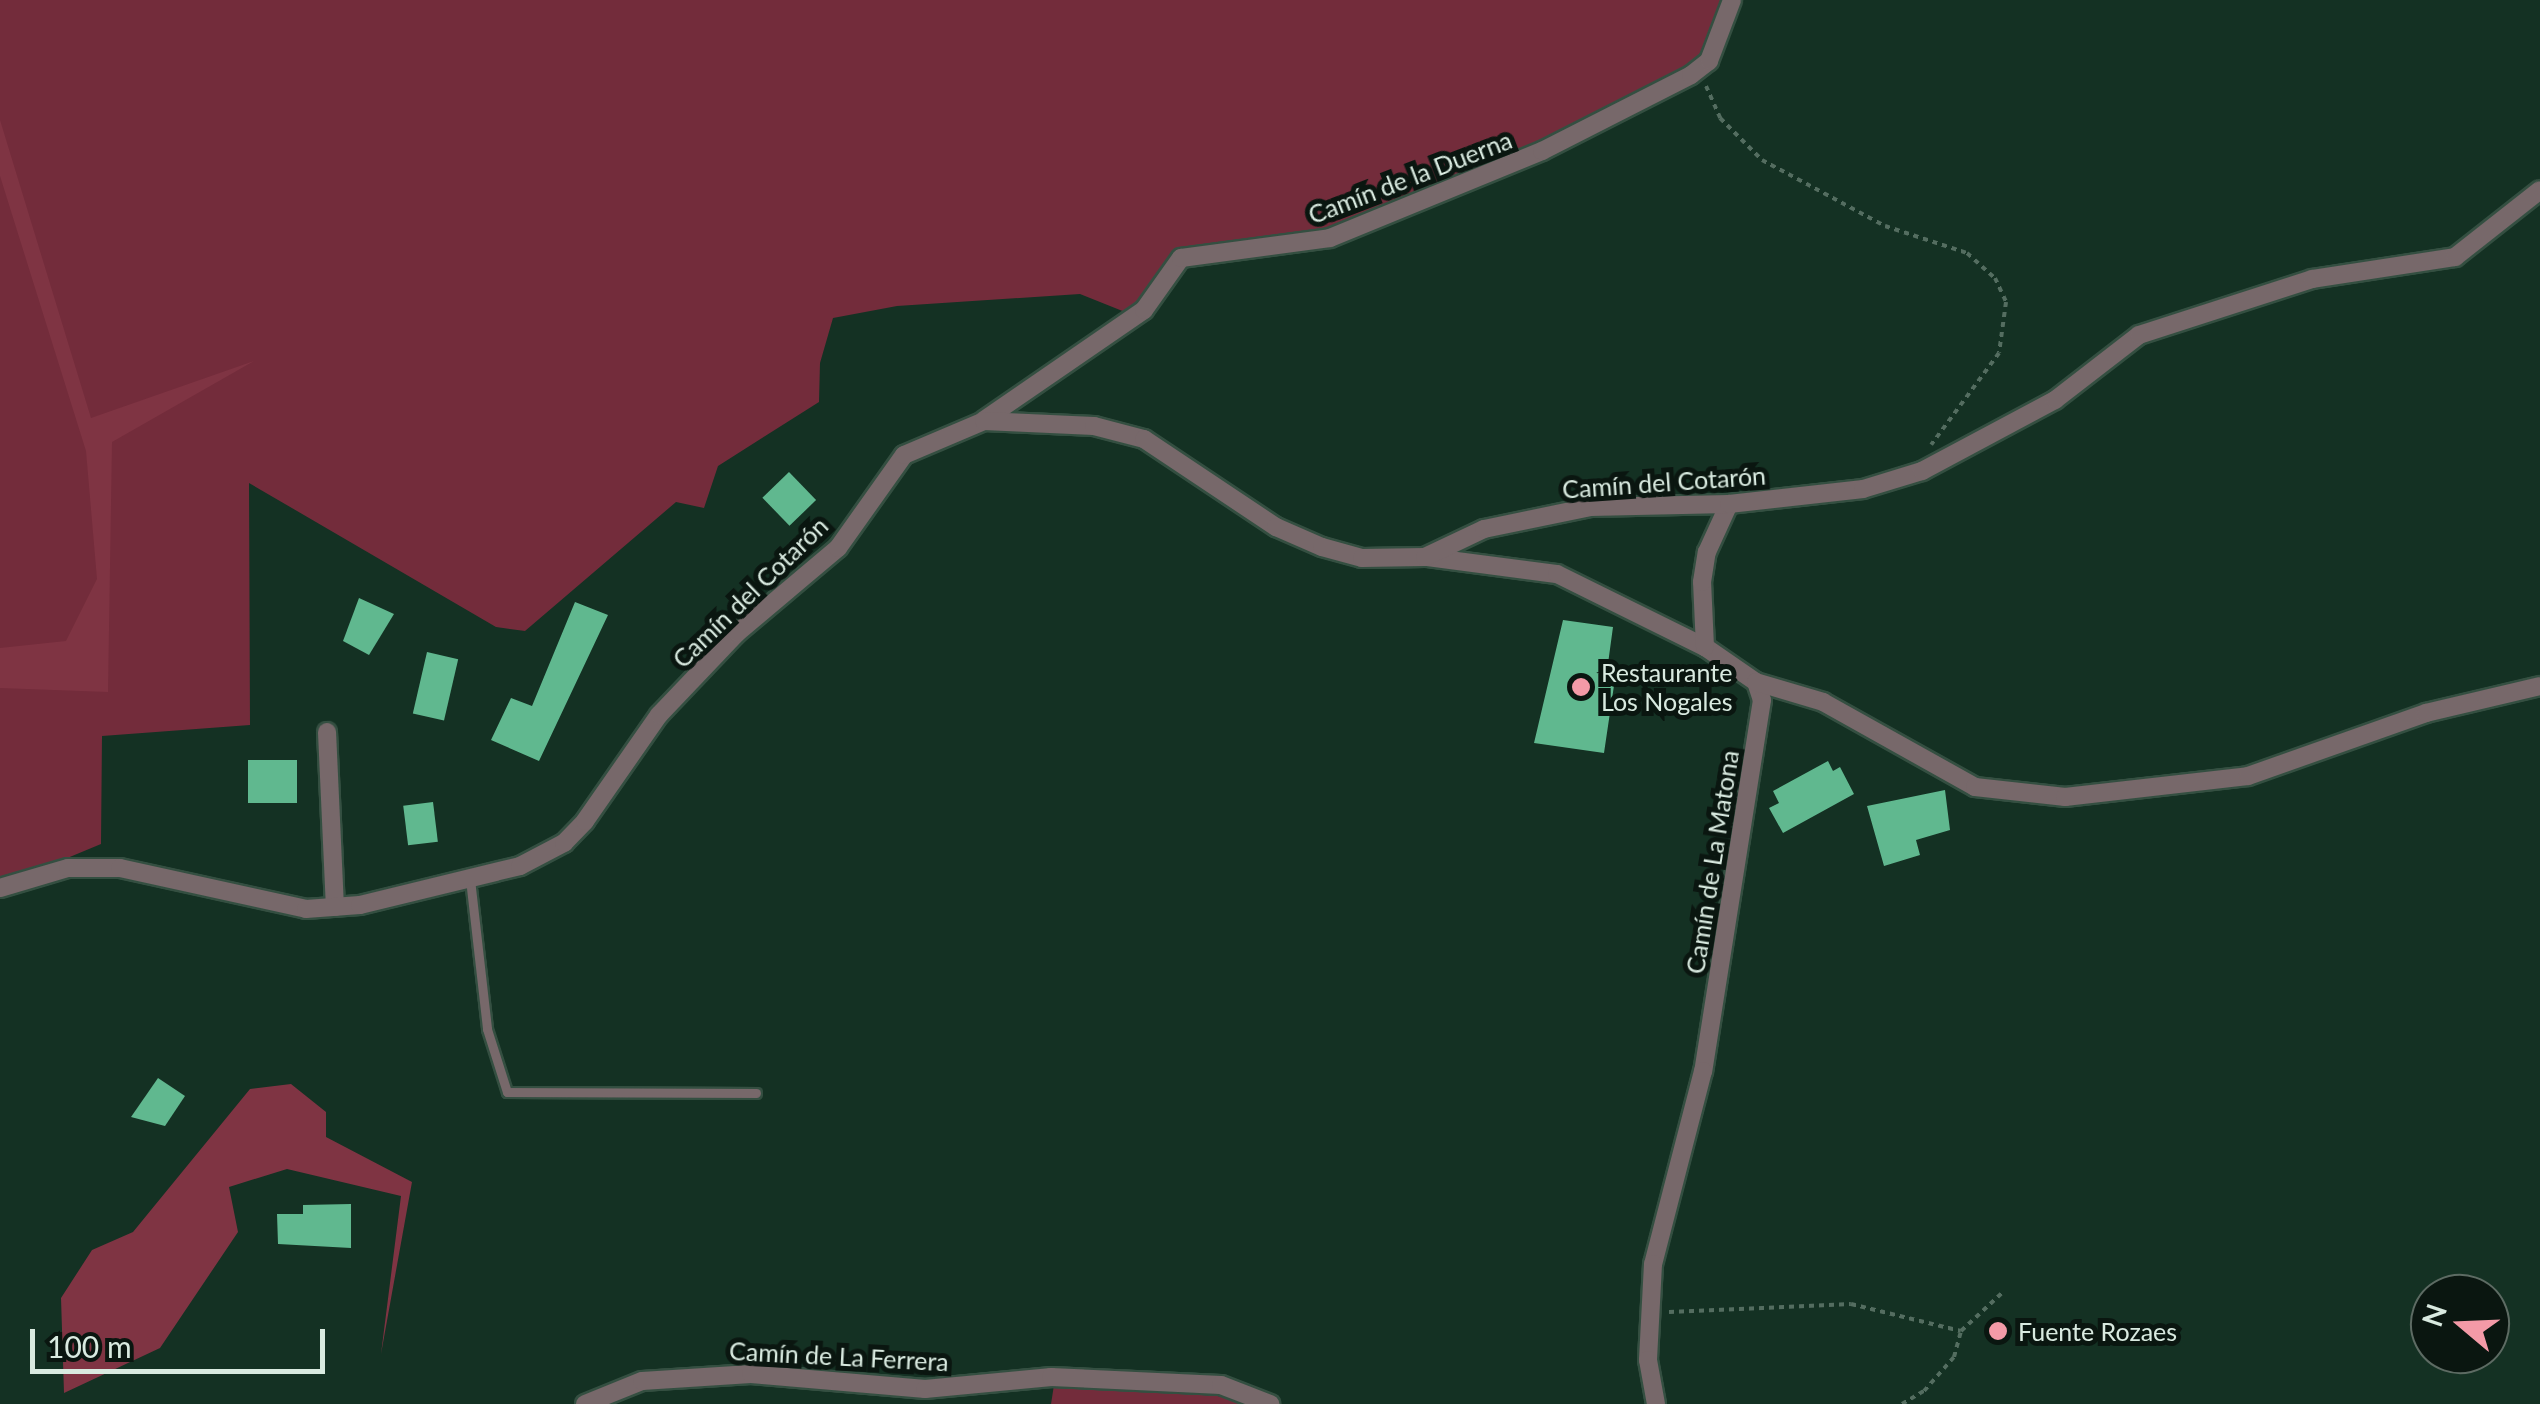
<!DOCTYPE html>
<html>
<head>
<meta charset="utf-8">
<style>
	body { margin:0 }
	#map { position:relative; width:2540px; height:1404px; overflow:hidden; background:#143123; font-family:Lato,sans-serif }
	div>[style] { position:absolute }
	.green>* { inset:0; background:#732c3b }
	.forest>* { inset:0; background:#7f3443 }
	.building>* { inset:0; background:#60b88f; transform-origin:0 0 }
	.path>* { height:4px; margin-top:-2px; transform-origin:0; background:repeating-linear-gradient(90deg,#546d60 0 5px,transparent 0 10px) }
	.roads { filter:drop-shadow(2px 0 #344f41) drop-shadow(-2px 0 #344f41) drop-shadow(0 2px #344f41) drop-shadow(0 -2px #344f41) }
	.service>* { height:9px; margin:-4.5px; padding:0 4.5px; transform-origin:4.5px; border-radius:4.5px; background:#77686a }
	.minor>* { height:18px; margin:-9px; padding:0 9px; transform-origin:9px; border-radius:9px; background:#77686a }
	.dots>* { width:28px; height:28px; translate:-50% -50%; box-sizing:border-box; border:5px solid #0a1610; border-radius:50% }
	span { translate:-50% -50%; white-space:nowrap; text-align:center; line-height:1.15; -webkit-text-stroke:10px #0a1610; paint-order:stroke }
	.street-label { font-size:25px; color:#d9eae0 }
	.poi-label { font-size:25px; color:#d9eae0 }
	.left { translate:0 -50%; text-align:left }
	.north { position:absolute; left:2410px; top:1274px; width:100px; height:100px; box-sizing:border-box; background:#0a1610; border:2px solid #5d6b63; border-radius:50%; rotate:289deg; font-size:28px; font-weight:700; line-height:40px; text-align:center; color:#d9eae0 }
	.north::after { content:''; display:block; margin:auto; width:35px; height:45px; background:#f39aa7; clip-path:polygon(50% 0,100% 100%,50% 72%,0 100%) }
	.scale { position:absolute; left:30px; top:1329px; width:295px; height:45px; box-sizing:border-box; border:5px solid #d9eae0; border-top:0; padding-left:12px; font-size:30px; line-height:35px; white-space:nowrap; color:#d9eae0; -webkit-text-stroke:8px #0a1610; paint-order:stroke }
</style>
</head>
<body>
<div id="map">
	<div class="green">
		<i style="clip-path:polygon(0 0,1732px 0,1691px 75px,1330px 238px,1181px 258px,1173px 250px,1135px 316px,1080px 294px,897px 306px,833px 318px,820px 363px,819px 402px,718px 466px,704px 508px,676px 502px,525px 631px,496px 627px,249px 483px,250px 725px,102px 736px,101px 844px,0 886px)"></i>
		<i style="clip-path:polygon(1054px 1385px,1218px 1396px,1248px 1404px,1051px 1404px)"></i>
	</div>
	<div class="forest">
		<i style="clip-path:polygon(0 120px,91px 418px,254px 361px,112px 442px,108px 692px,0 688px,0 648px,66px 641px,97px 579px,86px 451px,0 176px)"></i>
		<i style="clip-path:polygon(291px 1084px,326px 1112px,326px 1137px,412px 1182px,381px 1354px,401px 1196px,287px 1169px,229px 1187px,238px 1232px,160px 1348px,64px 1393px,61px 1298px,92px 1250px,133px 1232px,250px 1089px)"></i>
	</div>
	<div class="building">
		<i style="left:789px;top:472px;width:39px;height:37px;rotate:46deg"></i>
		<i style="clip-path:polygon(359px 598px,394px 614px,369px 655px,343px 641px)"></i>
		<i style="clip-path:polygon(575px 602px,608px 615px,539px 761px,491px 740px,511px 698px,532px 706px)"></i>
		<i style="clip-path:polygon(1563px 620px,1613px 627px,1607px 671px,1616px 672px,1604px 753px,1534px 743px)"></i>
		<i style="left:427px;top:652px;width:32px;height:63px;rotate:13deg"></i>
		<i style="left:248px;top:760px;width:49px;height:43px"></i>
		<i style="clip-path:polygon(1828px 761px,1833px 771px,1840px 767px,1854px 794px,1783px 833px,1769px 808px,1779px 803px,1773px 791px)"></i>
		<i style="clip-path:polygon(1945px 790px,1950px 830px,1916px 840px,1920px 855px,1884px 866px,1867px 806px)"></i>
		<i style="left:433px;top:802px;width:40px;height:30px;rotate:83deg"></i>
		<i style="clip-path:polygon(158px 1078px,185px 1096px,165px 1126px,131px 1117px)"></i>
		<i style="clip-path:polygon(351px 1204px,351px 1248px,278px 1244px,277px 1214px,303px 1214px,303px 1205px)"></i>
	</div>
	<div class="path">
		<i style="left:1706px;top:86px;width:35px;rotate:66deg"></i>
		<i style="left:1720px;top:118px;width:59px;rotate:45deg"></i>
		<i style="left:1762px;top:160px;width:140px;rotate:28.2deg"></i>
		<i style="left:1885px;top:226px;width:86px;rotate:18.2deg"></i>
		<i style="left:1967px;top:253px;width:38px;rotate:42deg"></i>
		<i style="left:1995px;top:278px;width:26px;rotate:65deg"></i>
		<i style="left:2006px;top:302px;width:51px;rotate:97.8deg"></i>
		<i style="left:1999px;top:353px;width:114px;rotate:126.5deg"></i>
		<i style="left:1669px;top:1312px;width:182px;rotate:-2.5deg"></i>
		<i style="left:1851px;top:1304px;width:113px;rotate:13.8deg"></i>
		<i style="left:1902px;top:1404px;width:26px;rotate:-31deg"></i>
		<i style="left:1924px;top:1391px;width:45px;rotate:-48.6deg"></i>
		<i style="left:1954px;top:1357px;width:27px;rotate:-75deg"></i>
		<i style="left:1961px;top:1331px;width:57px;rotate:-42.9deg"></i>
	</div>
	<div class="roads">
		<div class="service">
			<i style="left:470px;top:879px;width:151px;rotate:83.5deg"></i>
			<i style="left:487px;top:1029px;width:66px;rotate:72.4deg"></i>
			<i style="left:507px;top:1092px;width:249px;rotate:0.2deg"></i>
		</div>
		<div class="minor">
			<i style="left:984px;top:420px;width:194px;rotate:-34.5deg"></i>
			<i style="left:1144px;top:310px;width:64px;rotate:-54.6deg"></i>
			<i style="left:1181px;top:258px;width:150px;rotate:-7.6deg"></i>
			<i style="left:1330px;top:238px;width:229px;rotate:-22.3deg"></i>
			<i style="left:1542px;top:151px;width:167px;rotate:-27deg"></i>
			<i style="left:1691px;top:75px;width:23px;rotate:-38deg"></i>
			<i style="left:1709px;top:61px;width:65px;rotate:-69.3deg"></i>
			<i style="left:1427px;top:557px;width:131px;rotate:7.5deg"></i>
			<i style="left:1557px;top:574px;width:165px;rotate:26.3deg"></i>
			<i style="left:1705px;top:647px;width:62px;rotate:34.5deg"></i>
			<i style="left:1756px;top:682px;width:19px;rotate:72deg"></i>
			<i style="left:1762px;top:700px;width:376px;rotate:99deg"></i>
			<i style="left:1703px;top:1071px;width:199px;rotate:104.5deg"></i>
			<i style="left:1653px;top:1264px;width:96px;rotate:93deg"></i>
			<i style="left:1648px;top:1360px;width:45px;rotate:79.7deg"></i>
			<i style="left:1705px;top:647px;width:65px;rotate:-92.6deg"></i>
			<i style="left:1702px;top:582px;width:30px;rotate:-81deg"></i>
			<i style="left:1707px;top:552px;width:53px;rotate:-65.4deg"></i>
			<i style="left:1756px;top:682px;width:70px;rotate:16.6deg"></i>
			<i style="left:1823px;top:702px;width:174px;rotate:29.2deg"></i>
			<i style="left:1975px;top:787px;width:91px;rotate:6.3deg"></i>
			<i style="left:2065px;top:797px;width:184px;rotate:-6.5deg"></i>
			<i style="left:2248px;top:776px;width:189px;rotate:-19.5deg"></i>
			<i style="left:2426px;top:713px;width:117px;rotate:-13.3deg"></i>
			<i style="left:327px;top:732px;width:175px;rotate:87.4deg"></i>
			<i style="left:0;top:888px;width:71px;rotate:-16.4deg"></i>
			<i style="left:68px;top:868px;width:52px"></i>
			<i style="left:120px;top:868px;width:190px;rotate:12.4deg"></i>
			<i style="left:306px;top:909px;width:54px;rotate:-4.2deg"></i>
			<i style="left:360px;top:905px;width:165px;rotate:-13.7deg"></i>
			<i style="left:520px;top:866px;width:50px;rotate:-27.6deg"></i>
			<i style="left:564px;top:843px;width:30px;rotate:-46deg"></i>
			<i style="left:585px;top:821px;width:129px;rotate:-55.1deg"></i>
			<i style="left:659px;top:715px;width:113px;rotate:-46.4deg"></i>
			<i style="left:737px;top:633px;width:132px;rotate:-40.1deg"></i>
			<i style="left:838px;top:548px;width:114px;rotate:-54.6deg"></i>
			<i style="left:904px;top:455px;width:87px;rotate:-23deg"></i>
			<i style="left:984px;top:421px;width:110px;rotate:2.6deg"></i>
			<i style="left:1094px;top:426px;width:52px;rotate:14.6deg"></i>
			<i style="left:1144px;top:439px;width:159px;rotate:33.7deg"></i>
			<i style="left:1276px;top:527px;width:50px;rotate:23.5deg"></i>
			<i style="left:1322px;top:547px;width:41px;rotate:15.4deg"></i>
			<i style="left:1362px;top:558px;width:63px;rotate:-0.9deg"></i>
			<i style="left:1425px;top:557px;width:65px;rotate:-25.4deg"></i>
			<i style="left:1484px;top:529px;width:108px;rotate:-11.7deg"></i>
			<i style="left:1590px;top:507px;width:139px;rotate:-1.2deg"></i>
			<i style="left:1729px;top:504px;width:135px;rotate:-6.4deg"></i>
			<i style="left:1863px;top:489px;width:62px;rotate:-17deg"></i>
			<i style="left:1922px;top:471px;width:151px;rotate:-28.1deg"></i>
			<i style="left:2055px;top:400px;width:106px;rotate:-37.7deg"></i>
			<i style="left:2139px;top:335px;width:182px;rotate:-17.9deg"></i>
			<i style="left:2312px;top:279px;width:145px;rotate:-8.7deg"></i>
			<i style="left:2455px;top:257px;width:108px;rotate:-38.2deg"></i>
			<i style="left:585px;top:1404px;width:61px;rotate:-22deg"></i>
			<i style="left:642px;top:1381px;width:109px;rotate:-3.7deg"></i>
			<i style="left:751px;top:1374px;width:175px;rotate:4.9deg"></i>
			<i style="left:925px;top:1389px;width:127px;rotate:-5.4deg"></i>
			<i style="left:1051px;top:1377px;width:170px;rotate:2.7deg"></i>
			<i style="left:1221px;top:1385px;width:53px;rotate:21.2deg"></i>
		</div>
	</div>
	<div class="dots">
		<i style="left:1581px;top:687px;background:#f39aa7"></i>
		<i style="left:1998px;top:1331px;background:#f39aa7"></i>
	</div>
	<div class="street-label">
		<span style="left:1410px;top:177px;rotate:-21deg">Camín de la Duerna</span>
		<span style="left:1664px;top:482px;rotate:-4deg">Camín del Cotarón</span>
		<span style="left:750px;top:592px;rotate:-44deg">Camín del Cotarón</span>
		<span style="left:1712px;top:862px;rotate:-81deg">Camín de La Matona</span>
		<span style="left:839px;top:1356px;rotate:3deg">Camín de La Ferrera</span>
	</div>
	<div class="poi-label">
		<span class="left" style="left:1601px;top:687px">Restaurante<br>Los Nogales</span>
		<span class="left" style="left:2018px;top:1331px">Fuente Rozaes</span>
	</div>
	<div class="north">N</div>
	<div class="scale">100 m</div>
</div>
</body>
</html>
